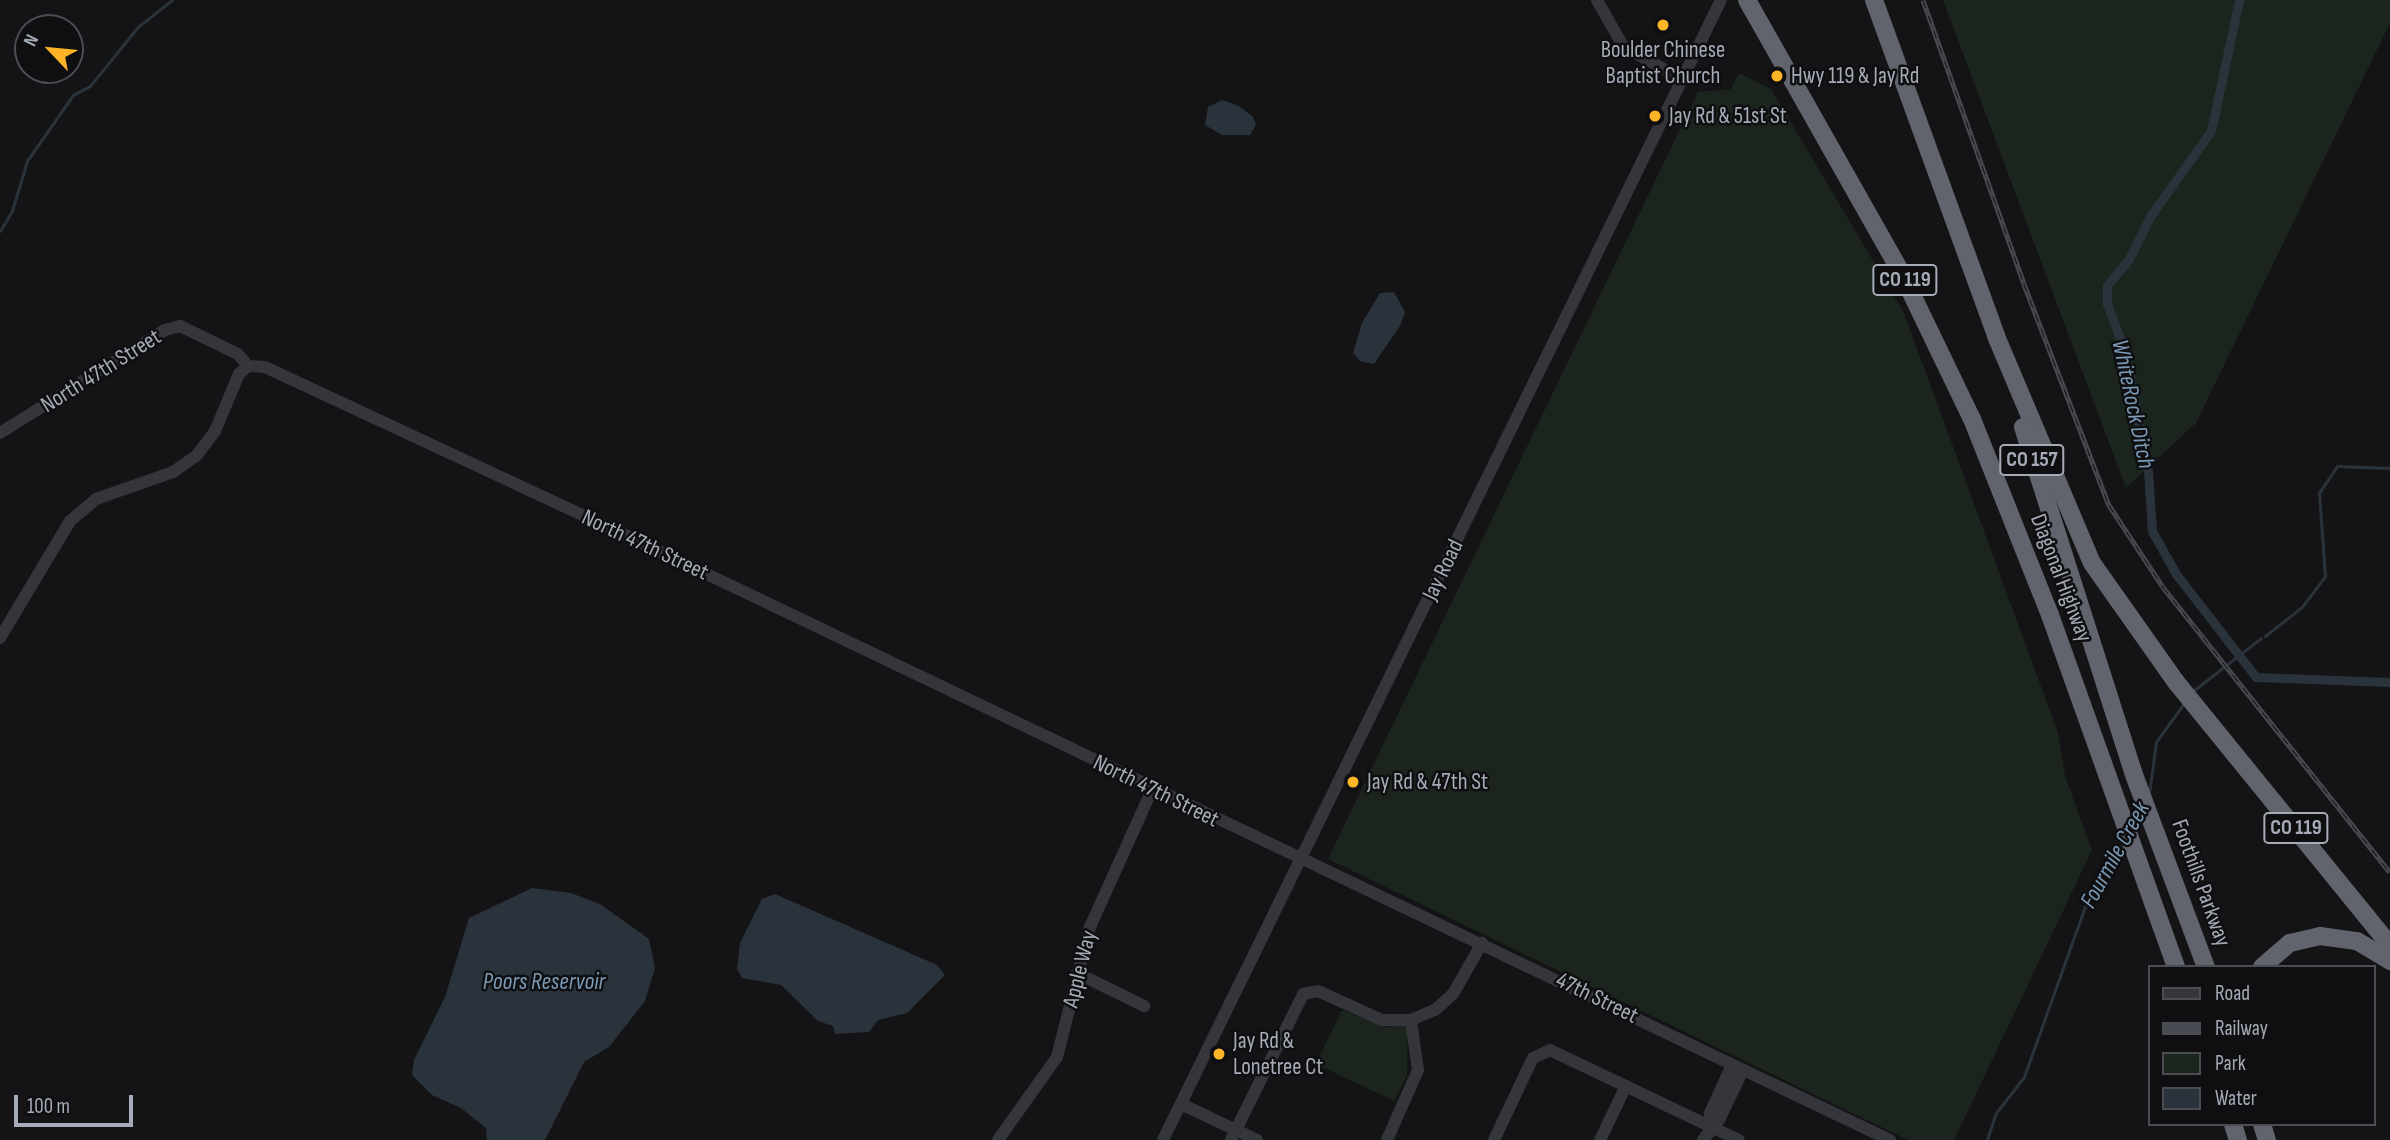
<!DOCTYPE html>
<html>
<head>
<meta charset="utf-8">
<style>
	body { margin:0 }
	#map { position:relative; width:2390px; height:1140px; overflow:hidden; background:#141416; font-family:"Sofia Sans Condensed",sans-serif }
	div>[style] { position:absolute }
	.green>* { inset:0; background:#1c251d }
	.water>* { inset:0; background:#2a333b }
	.stream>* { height:2.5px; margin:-1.25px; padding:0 1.25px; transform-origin:1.25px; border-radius:1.25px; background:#2a333b }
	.canal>* { height:9px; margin:-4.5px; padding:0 4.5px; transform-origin:4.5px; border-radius:4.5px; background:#2a333b }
	.minor>* { height:12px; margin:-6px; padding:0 6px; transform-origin:6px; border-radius:6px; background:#35363c }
	.highway>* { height:18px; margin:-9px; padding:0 9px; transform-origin:9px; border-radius:9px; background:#61646d }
	.rail>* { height:5px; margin-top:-2.5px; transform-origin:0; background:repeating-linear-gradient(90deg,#0f0f11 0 8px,#484a51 0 16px); box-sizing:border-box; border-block:2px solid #484a51 }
	.dots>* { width:19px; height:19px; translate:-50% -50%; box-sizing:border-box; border:4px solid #0f0f11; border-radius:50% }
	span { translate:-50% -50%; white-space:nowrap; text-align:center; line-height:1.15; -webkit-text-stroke:5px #0f0f11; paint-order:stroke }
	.shield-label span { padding:2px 5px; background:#0f0f11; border:2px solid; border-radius:5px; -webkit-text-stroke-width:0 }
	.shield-label { font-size:21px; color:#a5abb7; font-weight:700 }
	.poi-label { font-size:23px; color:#a5abb7 }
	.left { translate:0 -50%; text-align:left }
	.street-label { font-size:23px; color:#a5abb7 }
	.water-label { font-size:24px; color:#7a99b5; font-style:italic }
	.legend { position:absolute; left:2148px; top:965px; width:228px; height:161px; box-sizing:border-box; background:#0f0f11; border:2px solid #4b4d53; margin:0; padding:9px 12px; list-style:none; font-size:21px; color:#a5abb7 }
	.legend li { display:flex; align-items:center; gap:14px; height:35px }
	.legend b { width:35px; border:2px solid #4b4d53 }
	.north { position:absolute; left:14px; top:14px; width:70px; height:70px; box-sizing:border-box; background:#0f0f11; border:2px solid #4b4d53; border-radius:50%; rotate:296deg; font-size:19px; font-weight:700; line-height:28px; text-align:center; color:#a5abb7 }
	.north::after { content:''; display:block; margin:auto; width:24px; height:32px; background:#fdb426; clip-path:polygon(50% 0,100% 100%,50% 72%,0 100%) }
	.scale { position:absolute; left:14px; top:1095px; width:119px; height:32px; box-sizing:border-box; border:4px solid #a5abb7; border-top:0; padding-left:9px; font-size:21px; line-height:24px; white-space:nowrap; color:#a5abb7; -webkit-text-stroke:5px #0f0f11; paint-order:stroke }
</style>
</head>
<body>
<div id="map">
	<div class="green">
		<i style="clip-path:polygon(1943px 0,2390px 0,2390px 23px,2196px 423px,2126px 488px)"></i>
		<i style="clip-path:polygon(1739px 73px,1771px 89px,1904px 313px,2058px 733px,2065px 776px,2092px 850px,1954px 1140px,1908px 1140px,1328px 859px,1698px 92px,1731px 89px)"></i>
		<i style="clip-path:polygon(1342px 1010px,1387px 1027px,1408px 1025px,1407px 1075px,1394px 1101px,1316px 1064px)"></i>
	</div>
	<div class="water">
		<i style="clip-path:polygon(1222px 100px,1239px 106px,1253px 117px,1256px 125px,1250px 135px,1222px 135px,1205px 125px,1208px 107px)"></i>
		<i style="clip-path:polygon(1394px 292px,1405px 312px,1400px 326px,1374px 364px,1360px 361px,1353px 353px,1362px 323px,1380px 293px)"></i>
		<i style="clip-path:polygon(532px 888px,571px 893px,600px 904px,649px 939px,655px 968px,645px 1001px,609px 1047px,584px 1062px,545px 1140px,487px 1140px,486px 1128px,461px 1108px,432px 1095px,412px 1075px,414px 1060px,445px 997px,469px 918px)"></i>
		<i style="clip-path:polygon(775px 894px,937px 965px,945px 975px,907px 1013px,878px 1020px,869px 1032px,835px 1034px,833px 1026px,818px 1021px,781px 985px,742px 978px,737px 969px,740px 943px,762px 899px)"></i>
	</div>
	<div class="stream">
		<i style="left:0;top:231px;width:23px;rotate:-59deg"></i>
		<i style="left:12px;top:211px;width:52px;rotate:-73.3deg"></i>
		<i style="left:27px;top:161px;width:80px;rotate:-55.1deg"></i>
		<i style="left:73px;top:95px;width:19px;rotate:-28deg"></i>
		<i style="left:90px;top:86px;width:76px;rotate:-50.9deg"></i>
		<i style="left:138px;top:27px;width:43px;rotate:-38.5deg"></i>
		<i style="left:2265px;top:636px;width:47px;rotate:-38.1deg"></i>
		<i style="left:2302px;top:607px;width:38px;rotate:-53deg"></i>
		<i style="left:2325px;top:577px;width:84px;rotate:-94.1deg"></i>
		<i style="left:2319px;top:493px;width:32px;rotate:-56deg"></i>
		<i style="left:2337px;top:466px;width:53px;rotate:2.2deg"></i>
		<i style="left:2193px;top:691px;width:86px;rotate:-37.9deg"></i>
		<i style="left:2149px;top:794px;width:52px;rotate:-82.3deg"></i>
		<i style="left:2156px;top:742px;width:49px;rotate:-54.1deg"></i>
		<i style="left:2133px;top:825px;width:14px;rotate:-60deg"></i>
		<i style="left:1987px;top:1140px;width:28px;rotate:-72deg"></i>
		<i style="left:1996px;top:1113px;width:46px;rotate:-52.1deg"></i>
		<i style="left:2024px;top:1077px;width:199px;rotate:-70.3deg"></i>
		<i style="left:2091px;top:890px;width:57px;rotate:-54.3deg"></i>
	</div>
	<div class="canal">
		<i style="left:2239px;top:0;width:134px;rotate:102.1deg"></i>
		<i style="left:2211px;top:131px;width:103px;rotate:125.5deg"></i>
		<i style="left:2151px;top:215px;width:49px;rotate:116.6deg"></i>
		<i style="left:2129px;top:259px;width:34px;rotate:130deg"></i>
		<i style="left:2107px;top:285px;width:19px;rotate:90deg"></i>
		<i style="left:2107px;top:304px;width:53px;rotate:69.2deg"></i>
		<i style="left:2126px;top:354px;width:119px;rotate:79.4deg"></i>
		<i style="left:2148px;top:471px;width:60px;rotate:86.2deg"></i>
		<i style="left:2152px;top:531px;width:49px;rotate:60.8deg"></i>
		<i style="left:2176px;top:574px;width:130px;rotate:52.2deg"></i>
		<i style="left:2256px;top:677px;width:134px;rotate:2.1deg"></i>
	</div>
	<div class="minor">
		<i style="left:1597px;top:0;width:53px;rotate:60.5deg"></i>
		<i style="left:1623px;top:46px;width:69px;rotate:29.5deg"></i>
		<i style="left:248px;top:366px;width:17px;rotate:3deg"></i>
		<i style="left:265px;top:367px;width:414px;rotate:25deg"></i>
		<i style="left:640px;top:542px;width:1386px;rotate:25.57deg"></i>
		<i style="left:0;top:433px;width:195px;rotate:-32deg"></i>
		<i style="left:165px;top:330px;width:16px;rotate:-15deg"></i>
		<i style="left:180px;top:326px;width:64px;rotate:25.8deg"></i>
		<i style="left:238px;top:354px;width:16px;rotate:50deg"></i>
		<i style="left:0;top:638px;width:136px;rotate:-59.1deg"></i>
		<i style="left:70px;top:521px;width:34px;rotate:-40deg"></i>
		<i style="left:96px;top:499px;width:82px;rotate:-19.3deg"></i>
		<i style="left:173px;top:472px;width:29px;rotate:-35deg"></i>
		<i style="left:197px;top:455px;width:30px;rotate:-53deg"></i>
		<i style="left:215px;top:431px;width:62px;rotate:-67.2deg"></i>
		<i style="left:239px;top:374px;width:12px;rotate:-42deg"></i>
		<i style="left:1077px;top:973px;width:75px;rotate:26.2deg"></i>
		<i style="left:1181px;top:1104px;width:84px;rotate:25.3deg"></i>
		<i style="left:1710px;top:1126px;width:13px;rotate:-90deg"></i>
		<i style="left:1710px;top:1113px;width:53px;rotate:-65.4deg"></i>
		<i style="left:998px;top:1140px;width:102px;rotate:-54.6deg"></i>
		<i style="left:1057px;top:1057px;width:134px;rotate:-75.8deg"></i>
		<i style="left:1090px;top:927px;width:150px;rotate:-65.7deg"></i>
		<i style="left:1163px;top:1140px;width:1269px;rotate:-63.92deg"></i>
		<i style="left:1231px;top:1140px;width:163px;rotate:-63.7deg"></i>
		<i style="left:1303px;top:994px;width:15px;rotate:-11deg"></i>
		<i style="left:1318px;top:991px;width:70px;rotate:24.4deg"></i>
		<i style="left:1382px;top:1020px;width:29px"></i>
		<i style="left:1411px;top:1020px;width:26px;rotate:-23deg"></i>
		<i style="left:1435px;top:1010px;width:24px;rotate:-42deg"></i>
		<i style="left:1453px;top:994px;width:59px;rotate:-60.4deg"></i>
		<i style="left:1387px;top:1140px;width:77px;rotate:-66.1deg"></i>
		<i style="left:1418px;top:1070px;width:50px;rotate:-98deg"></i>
		<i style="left:1494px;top:1140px;width:91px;rotate:-64.6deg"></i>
		<i style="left:1533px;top:1058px;width:19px;rotate:-25deg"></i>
		<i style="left:1550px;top:1050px;width:209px;rotate:25.5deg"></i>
		<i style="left:1600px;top:1140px;width:60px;rotate:-64.3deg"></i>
		<i style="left:1703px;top:1140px;width:28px;rotate:-52deg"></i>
		<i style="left:1720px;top:1118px;width:53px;rotate:-64.4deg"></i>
	</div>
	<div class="highway">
		<i style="left:1747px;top:0;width:319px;rotate:60.5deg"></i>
		<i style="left:1904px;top:278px;width:157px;rotate:64.3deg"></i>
		<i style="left:1972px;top:419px;width:211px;rotate:68.3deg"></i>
		<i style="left:2050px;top:615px;width:374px;rotate:70.3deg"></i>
		<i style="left:1874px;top:0;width:357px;rotate:70deg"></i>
		<i style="left:1996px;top:336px;width:246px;rotate:67.1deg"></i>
		<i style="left:2092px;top:563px;width:146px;rotate:54.8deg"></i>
		<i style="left:2176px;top:682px;width:339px;rotate:50.9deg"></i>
		<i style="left:2023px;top:427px;width:362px;rotate:72.3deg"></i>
		<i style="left:2133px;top:772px;width:208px;rotate:69.5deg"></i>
		<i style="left:2262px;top:967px;width:37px;rotate:-41deg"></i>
		<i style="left:2290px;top:943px;width:31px;rotate:-13deg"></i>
		<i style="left:2320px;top:936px;width:37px;rotate:8deg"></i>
		<i style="left:2357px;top:941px;width:39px;rotate:31deg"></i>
		<i style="left:2233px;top:1124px;width:17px;rotate:73deg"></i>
		<i style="left:2262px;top:1124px;width:17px;rotate:73deg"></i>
	</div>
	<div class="rail">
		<i style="left:1923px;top:0;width:301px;rotate:70.4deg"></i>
		<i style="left:2024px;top:284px;width:237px;rotate:69deg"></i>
		<i style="left:2109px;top:505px;width:98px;rotate:56.6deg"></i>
		<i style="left:2163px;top:587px;width:364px;rotate:51.5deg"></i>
	</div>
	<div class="dots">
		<i style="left:1663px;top:25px;background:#fdb426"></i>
		<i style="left:1777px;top:76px;background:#fdb426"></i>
		<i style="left:1655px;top:116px;background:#fdb426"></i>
		<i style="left:1353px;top:782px;background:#fdb426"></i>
		<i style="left:1219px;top:1054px;background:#fdb426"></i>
	</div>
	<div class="shield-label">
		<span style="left:1905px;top:280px">CO 119</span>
		<span style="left:2032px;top:460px">CO 157</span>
		<span style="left:2296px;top:828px">CO 119</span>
	</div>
	<div class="poi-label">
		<span style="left:1663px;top:63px">Boulder Chinese<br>Baptist Church</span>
		<span class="left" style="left:1791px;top:76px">Hwy 119 &amp; Jay Rd</span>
		<span class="left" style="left:1669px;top:116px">Jay Rd &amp; 51st St</span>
		<span class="left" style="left:1367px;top:782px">Jay Rd &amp; 47th St</span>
		<span class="left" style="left:1233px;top:1054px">Jay Rd &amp;<br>Lonetree Ct</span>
	</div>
	<div class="street-label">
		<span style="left:101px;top:371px;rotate:-32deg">North 47th Street</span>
		<span style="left:645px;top:545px;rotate:25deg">North 47th Street</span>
		<span style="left:1443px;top:570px;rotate:-64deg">Jay Road</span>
		<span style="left:2061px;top:578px;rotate:69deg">Diagonal Highway</span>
		<span style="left:1156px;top:791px;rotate:26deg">North 47th Street</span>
		<span style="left:2201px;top:883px;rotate:70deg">Foothills Parkway</span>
		<span style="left:1080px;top:969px;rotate:-76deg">Apple Way</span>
		<span style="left:1597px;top:998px;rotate:26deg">47th Street</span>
	</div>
	<div class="water-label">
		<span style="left:2133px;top:404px;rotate:78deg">WhiteRock Ditch</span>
		<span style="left:2115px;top:855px;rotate:-61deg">Fourmile Creek</span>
		<span style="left:544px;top:982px">Poors Reservoir</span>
	</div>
	<ul class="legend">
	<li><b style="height:9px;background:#35363c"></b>Road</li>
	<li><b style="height:9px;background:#484a51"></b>Railway</li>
	<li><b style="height:19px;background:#1c251d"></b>Park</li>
	<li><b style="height:19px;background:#2a333b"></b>Water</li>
	</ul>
	<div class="north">N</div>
	<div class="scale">100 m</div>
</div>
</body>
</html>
